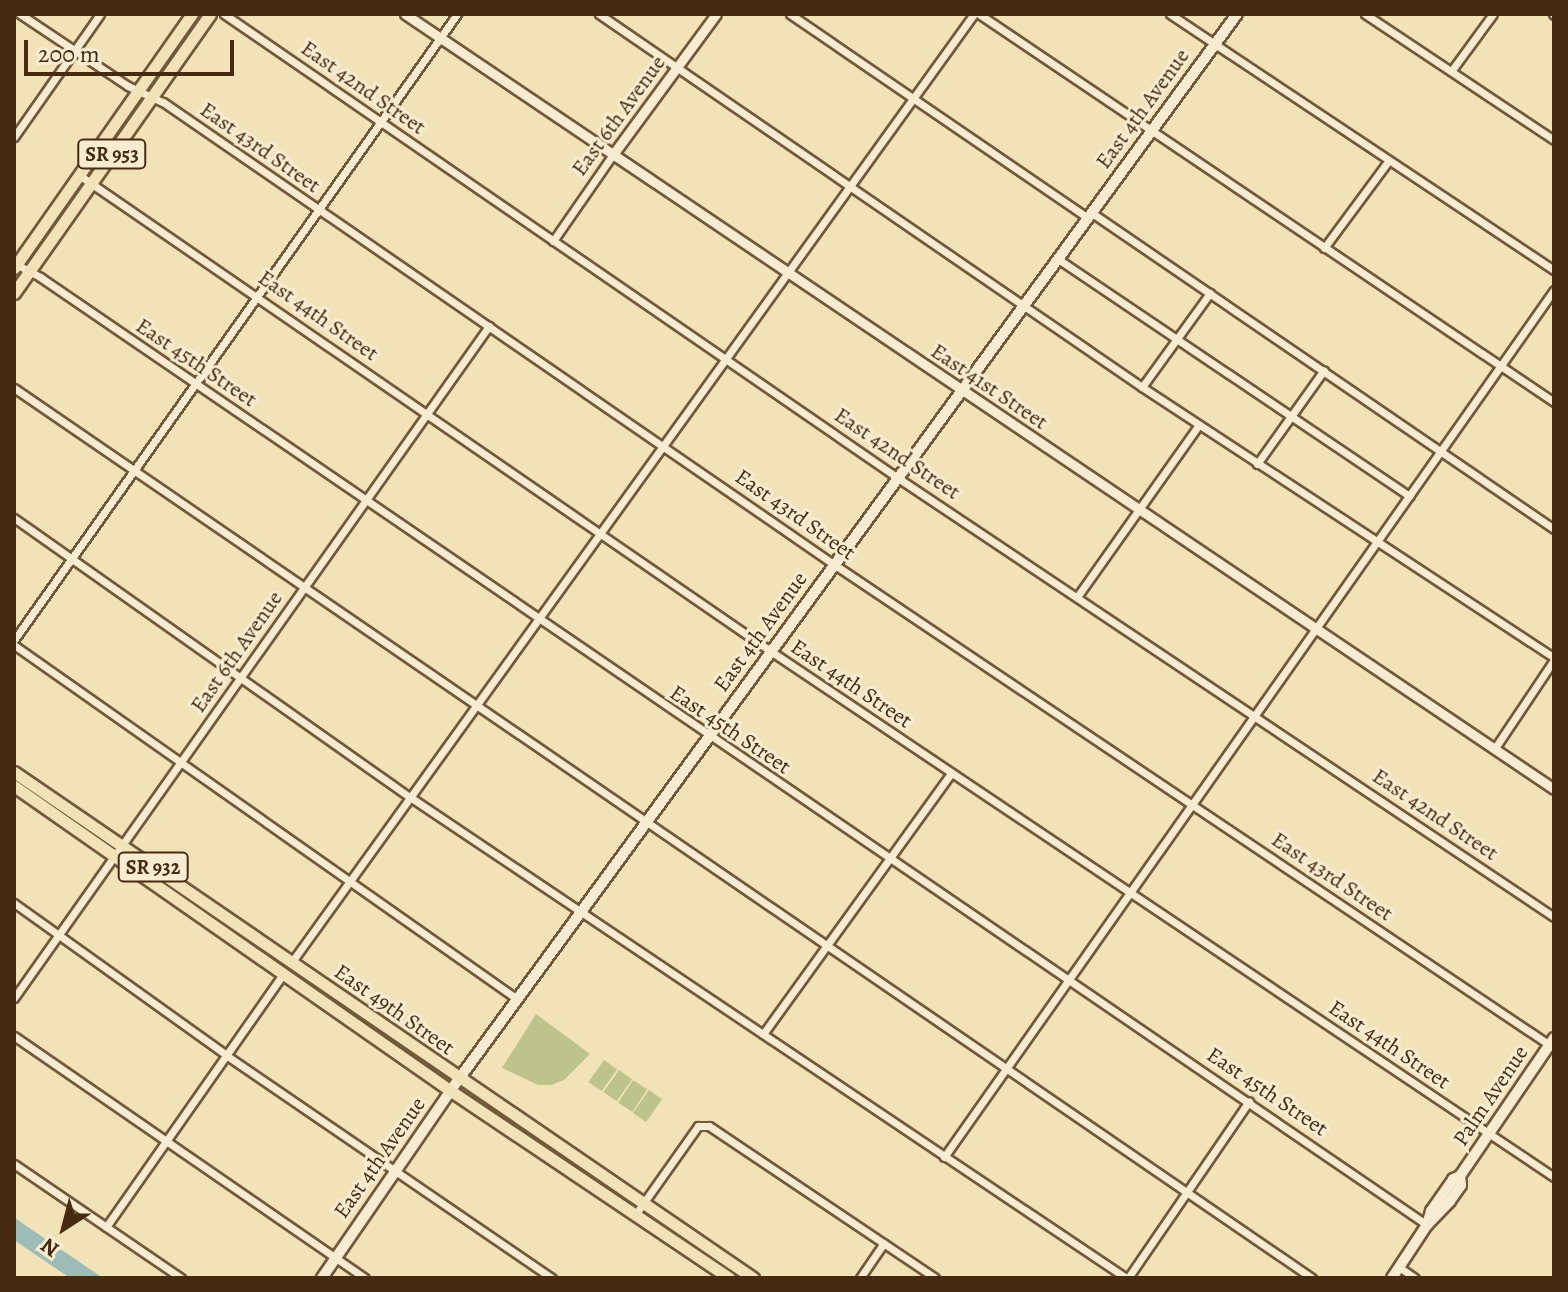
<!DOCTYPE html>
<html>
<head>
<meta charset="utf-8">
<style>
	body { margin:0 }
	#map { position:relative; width:1568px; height:1292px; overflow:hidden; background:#f2e2b8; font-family:Alegreya,serif }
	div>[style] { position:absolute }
	.green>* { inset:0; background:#bdc38d; transform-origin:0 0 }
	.water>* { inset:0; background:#9dbcb7 }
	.roads { filter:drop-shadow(2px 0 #71593a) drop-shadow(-2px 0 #71593a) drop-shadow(0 2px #71593a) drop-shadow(0 -2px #71593a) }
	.minor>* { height:7px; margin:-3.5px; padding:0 3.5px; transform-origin:3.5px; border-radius:3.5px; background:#f7ecd1 }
	.tertiary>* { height:9px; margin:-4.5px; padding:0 4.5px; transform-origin:4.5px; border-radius:4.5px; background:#f7ecd1 }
	.secondary>* { height:10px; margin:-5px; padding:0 5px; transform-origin:5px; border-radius:5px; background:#f7ecd1 }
	.primary>* { height:11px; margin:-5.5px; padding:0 5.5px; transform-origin:5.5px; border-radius:5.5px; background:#f2e2b8 }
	span { translate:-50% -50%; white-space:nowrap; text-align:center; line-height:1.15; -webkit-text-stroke:6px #f7ecd1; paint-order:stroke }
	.shield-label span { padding:2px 6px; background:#f7ecd1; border:2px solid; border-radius:6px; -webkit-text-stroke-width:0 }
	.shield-label { font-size:20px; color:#462b10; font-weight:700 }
	.street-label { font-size:22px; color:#462b10 }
	.frame { position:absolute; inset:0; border:16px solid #462b10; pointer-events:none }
	.north { position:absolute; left:24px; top:1188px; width:80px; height:80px; -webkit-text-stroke:6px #f7ecd1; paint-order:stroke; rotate:216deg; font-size:22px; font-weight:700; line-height:32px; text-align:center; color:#462b10 }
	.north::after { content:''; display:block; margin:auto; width:28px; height:36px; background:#462b10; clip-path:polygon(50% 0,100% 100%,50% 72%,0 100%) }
	.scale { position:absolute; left:24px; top:40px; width:210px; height:36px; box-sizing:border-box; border:4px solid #462b10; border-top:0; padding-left:10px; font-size:24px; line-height:28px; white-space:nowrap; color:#462b10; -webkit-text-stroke:6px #f7ecd1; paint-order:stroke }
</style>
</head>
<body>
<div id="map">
	<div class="green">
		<i style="clip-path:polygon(536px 1014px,590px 1054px,564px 1080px,551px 1085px,538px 1085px,502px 1068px)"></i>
		<i style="left:604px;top:1060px;width:16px;height:27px;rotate:35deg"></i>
		<i style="left:619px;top:1070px;width:16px;height:27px;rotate:35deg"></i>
		<i style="left:633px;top:1080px;width:17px;height:27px;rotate:33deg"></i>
		<i style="left:649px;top:1090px;width:16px;height:28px;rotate:35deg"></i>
	</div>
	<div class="water">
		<i style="clip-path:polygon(14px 1217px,22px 1223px,103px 1278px,70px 1278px,14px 1240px)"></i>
	</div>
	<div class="roads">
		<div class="minor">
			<i style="left:20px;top:14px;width:130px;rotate:33.7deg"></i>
			<i style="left:128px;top:86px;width:38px;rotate:25deg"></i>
			<i style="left:163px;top:102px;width:816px;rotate:34.57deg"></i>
			<i style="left:835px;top:565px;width:866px;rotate:33.89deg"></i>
			<i style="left:224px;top:14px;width:818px;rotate:34.54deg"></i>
			<i style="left:898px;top:478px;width:789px;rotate:33.79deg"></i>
			<i style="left:599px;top:14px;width:659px;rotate:34.49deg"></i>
			<i style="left:1142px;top:387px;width:493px;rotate:33.3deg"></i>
			<i style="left:790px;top:14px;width:361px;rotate:34.4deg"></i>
			<i style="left:979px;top:14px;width:694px;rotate:34.01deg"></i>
			<i style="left:1170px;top:14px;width:462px;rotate:33.7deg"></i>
			<i style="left:1365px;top:14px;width:227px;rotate:33.7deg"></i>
			<i style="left:1553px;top:14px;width:1px;rotate:45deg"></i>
			<i style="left:1452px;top:70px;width:69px;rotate:-53.8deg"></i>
			<i style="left:14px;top:137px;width:150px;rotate:-55deg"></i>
			<i style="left:79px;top:175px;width:841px;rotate:34.54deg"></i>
			<i style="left:772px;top:652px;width:942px;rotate:33.88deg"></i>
			<i style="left:1092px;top:213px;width:560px;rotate:34.37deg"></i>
			<i style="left:553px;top:241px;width:107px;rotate:-55.3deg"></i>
			<i style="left:1324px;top:248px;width:109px;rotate:-53.5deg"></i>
			<i style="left:1058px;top:259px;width:424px;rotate:34deg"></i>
			<i style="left:14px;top:263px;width:30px;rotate:28deg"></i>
			<i style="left:40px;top:277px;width:1680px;rotate:34.35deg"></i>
			<i style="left:1142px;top:387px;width:116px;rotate:-54.1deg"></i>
			<i style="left:14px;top:388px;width:1574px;rotate:34.44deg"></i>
			<i style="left:1257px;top:464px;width:115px;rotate:-54.5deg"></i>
			<i style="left:14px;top:518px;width:484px;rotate:35.2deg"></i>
			<i style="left:410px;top:797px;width:863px;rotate:33.89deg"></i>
			<i style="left:1077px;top:597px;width:211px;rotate:-54.7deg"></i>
			<i style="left:14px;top:640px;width:767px;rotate:-54.71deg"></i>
			<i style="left:14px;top:645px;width:615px;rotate:35.14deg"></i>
			<i style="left:1495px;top:748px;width:106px;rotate:-56.2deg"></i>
			<i style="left:14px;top:903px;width:261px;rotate:35.6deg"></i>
			<i style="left:226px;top:1055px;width:395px;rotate:34.4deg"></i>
			<i style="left:291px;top:963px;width:1169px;rotate:-54.26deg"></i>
			<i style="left:14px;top:998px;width:823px;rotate:-54.75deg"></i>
			<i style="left:763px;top:1034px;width:322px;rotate:-54.2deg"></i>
			<i style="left:14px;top:1036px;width:426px;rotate:34.6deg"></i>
			<i style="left:944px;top:1157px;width:1060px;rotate:-54.87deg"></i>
			<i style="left:14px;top:1164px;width:202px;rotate:34.3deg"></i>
			<i style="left:635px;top:1215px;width:109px;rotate:-54.7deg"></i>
			<i style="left:698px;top:1126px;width:11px"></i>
			<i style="left:709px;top:1126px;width:272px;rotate:33.9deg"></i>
			<i style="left:106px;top:1227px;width:309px;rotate:-55deg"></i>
			<i style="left:1399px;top:1267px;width:19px;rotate:35deg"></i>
			<i style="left:860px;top:1278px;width:42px;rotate:-55.6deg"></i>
			<i style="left:1128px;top:1278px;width:214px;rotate:-55.6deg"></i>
		</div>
		<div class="tertiary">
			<i style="left:405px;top:14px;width:1386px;rotate:34deg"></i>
			<i style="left:614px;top:153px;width:172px;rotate:-53.7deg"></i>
		</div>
		<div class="secondary">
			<i style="left:1427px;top:1225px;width:33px;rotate:-46deg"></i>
			<i style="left:1450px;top:1201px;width:19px;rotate:-55deg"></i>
			<i style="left:1461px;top:1185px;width:9px;rotate:-96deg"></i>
			<i style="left:322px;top:1278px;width:242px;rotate:-55.5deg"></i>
			<i style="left:459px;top:1079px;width:1319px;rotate:-53.85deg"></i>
			<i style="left:1392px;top:1278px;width:64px;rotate:-56.6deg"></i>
			<i style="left:1427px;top:1225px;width:15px;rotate:-74deg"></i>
			<i style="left:1431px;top:1211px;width:39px;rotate:-55deg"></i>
			<i style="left:1453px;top:1179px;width:8px;rotate:-23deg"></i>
			<i style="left:1460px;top:1176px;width:167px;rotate:-55.7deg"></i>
		</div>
		<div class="primary">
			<i style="left:14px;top:268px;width:310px;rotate:-55deg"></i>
			<i style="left:14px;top:293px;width:341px;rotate:-54.9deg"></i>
			<i style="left:14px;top:772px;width:896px;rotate:34.4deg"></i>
			<i style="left:14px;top:786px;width:533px;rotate:34.91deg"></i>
			<i style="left:451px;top:1091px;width:335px;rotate:33.9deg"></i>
		</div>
	</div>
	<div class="shield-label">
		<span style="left:112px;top:154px">SR 953</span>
		<span style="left:153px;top:867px">SR 932</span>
	</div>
	<div class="street-label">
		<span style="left:363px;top:88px;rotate:35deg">East 42nd Street</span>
		<span style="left:1143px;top:109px;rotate:-54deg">East 4th Avenue</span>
		<span style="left:619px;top:116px;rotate:-54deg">East 6th Avenue</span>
		<span style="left:260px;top:148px;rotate:35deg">East 43rd Street</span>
		<span style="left:318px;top:316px;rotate:35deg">East 44th Street</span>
		<span style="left:196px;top:363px;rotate:34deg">East 45th Street</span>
		<span style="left:989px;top:387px;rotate:34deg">East 41st Street</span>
		<span style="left:897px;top:454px;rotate:34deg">East 42nd Street</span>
		<span style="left:795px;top:515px;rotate:35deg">East 43rd Street</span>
		<span style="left:761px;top:632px;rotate:-54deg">East 4th Avenue</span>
		<span style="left:237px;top:652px;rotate:-55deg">East 6th Avenue</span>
		<span style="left:851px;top:684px;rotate:34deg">East 44th Street</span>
		<span style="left:730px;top:730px;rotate:34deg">East 45th Street</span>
		<span style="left:1435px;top:815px;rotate:34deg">East 42nd Street</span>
		<span style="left:1332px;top:877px;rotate:34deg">East 43rd Street</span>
		<span style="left:394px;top:1010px;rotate:35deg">East 49th Street</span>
		<span style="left:1389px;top:1045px;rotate:34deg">East 44th Street</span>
		<span style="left:1267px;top:1092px;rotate:34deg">East 45th Street</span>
		<span style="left:1491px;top:1096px;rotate:-56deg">Palm Avenue</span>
		<span style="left:380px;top:1158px;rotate:-55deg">East 4th Avenue</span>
	</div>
	<div class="frame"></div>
	<div class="north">N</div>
	<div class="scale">200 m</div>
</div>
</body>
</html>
